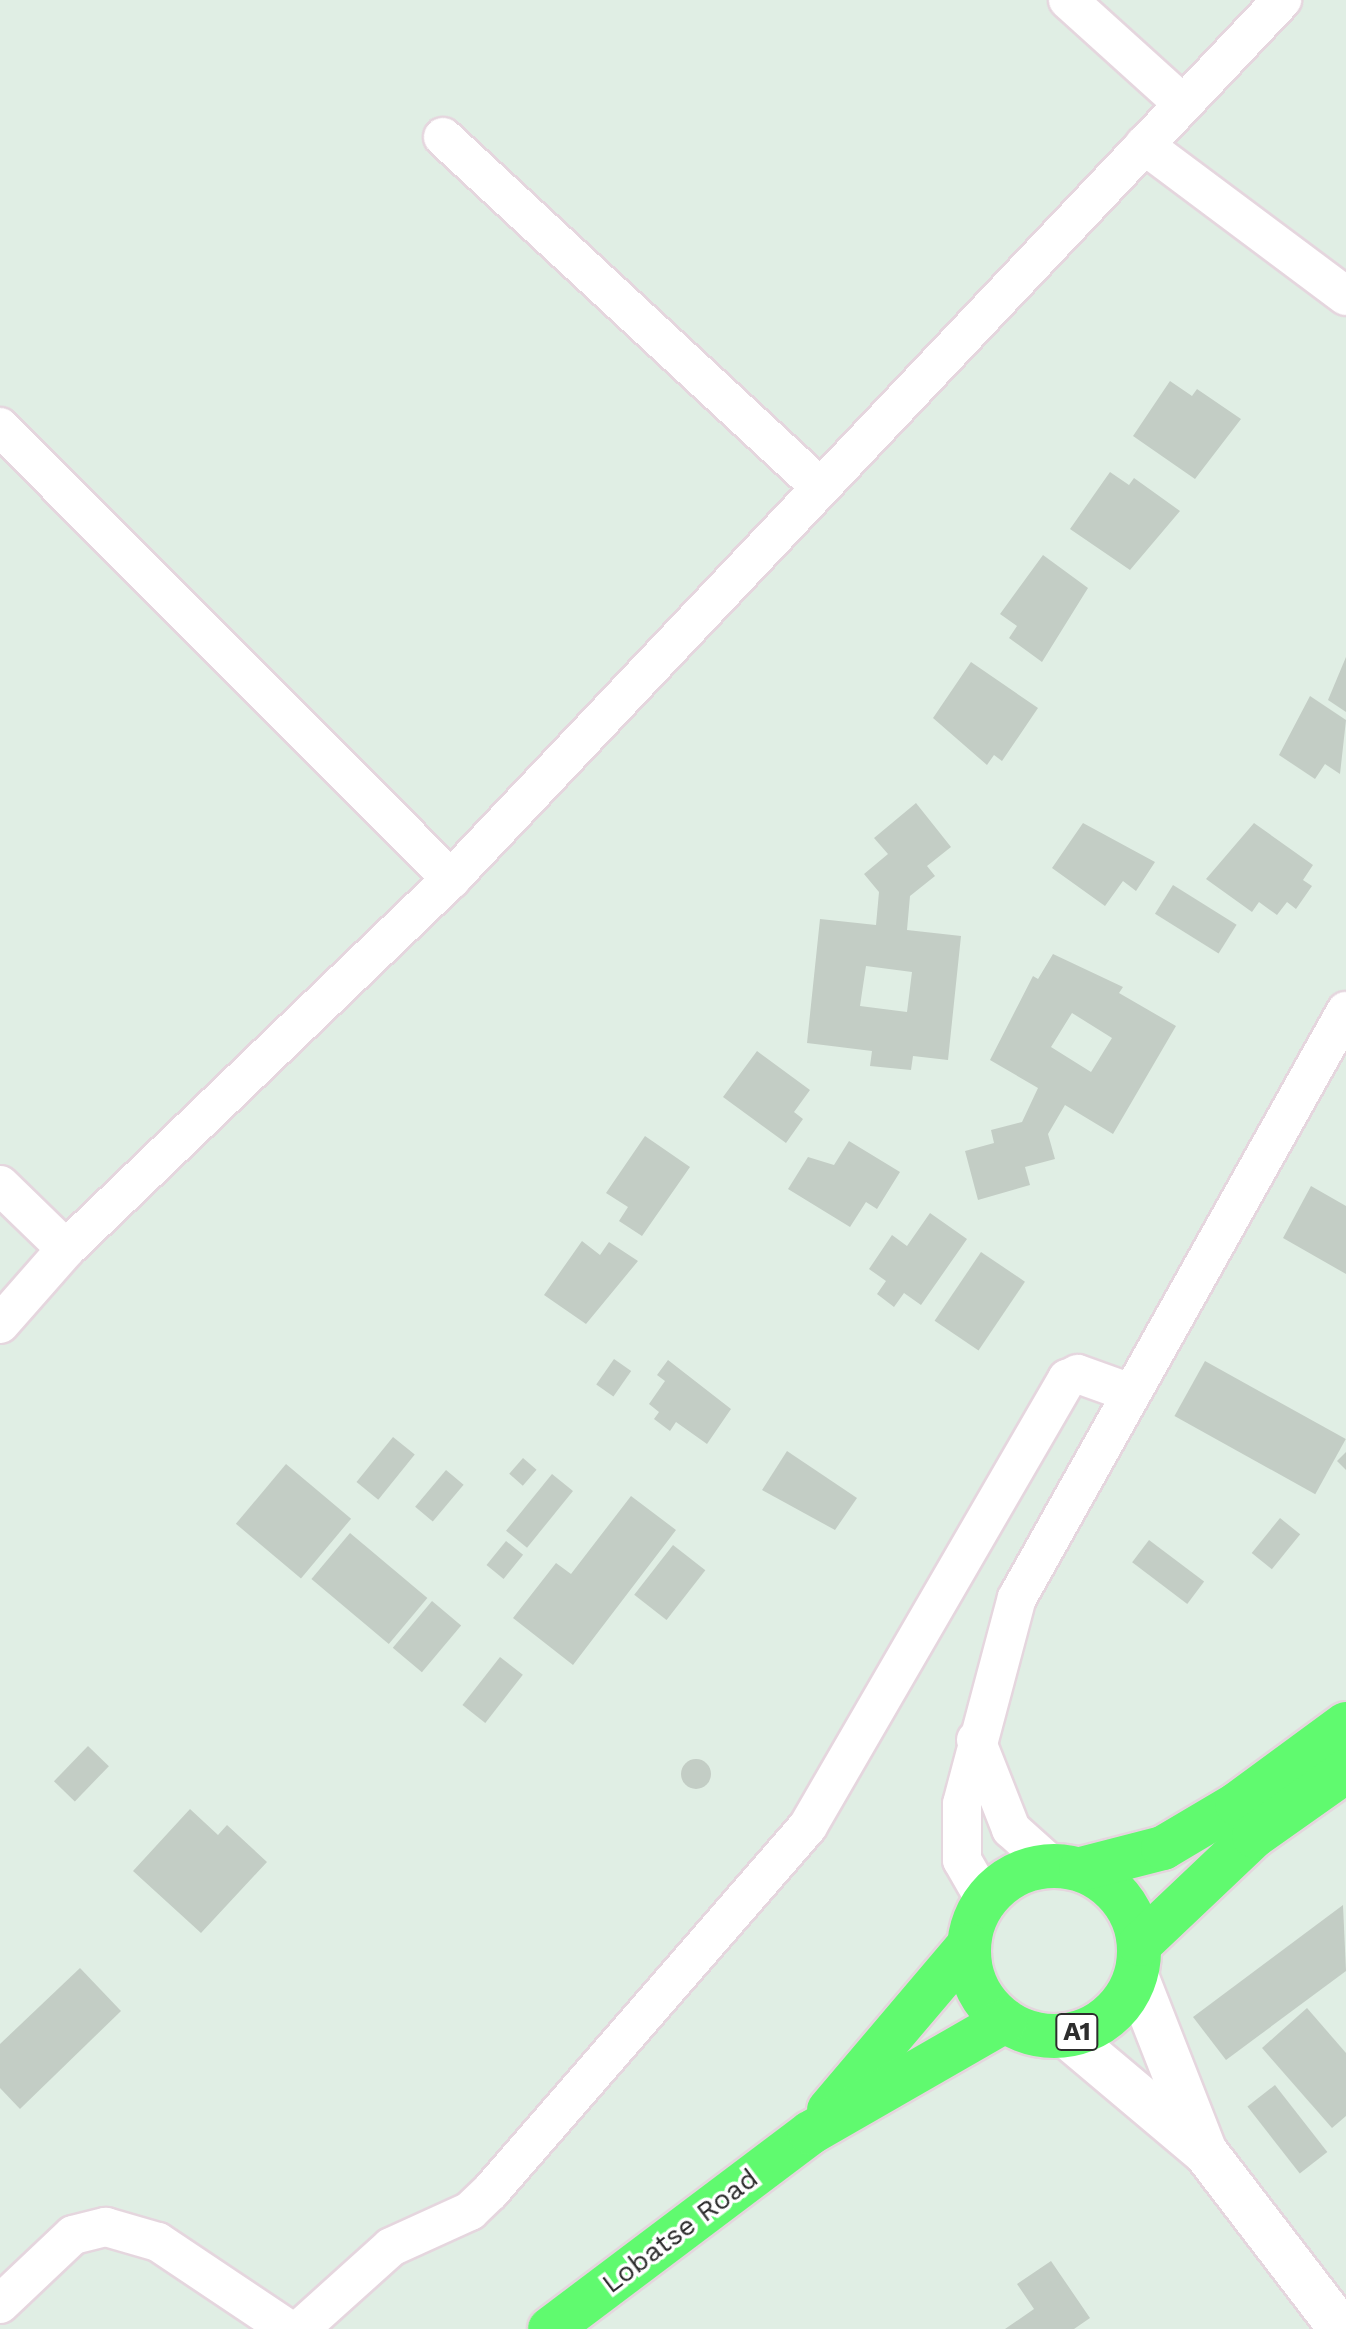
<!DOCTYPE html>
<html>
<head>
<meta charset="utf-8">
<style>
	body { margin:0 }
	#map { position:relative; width:1346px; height:2329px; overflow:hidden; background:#e0eee4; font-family:"Work Sans",sans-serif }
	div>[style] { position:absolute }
	.building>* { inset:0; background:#c3cdc5; transform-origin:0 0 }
	.round { border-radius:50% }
	.roads { filter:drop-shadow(2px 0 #e5d6de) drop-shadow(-2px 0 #e5d6de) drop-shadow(0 2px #e5d6de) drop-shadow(0 -2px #e5d6de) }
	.street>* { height:38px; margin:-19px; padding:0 19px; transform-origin:19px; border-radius:19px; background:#fff }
	.secondary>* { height:44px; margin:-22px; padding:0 22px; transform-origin:22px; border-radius:22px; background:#fff }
	.highway>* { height:44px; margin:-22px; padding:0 22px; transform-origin:22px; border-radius:22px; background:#60fa6f }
	.highway>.ring { margin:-22px; padding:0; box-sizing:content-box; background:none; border:44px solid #60fa6f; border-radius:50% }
	span { translate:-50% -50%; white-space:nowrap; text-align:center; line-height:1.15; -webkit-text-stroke:7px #fff; paint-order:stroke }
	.shield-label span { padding:2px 6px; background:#fff; border:2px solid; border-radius:6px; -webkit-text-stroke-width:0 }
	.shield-label { font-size:26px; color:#2d2d2d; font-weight:700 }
	.street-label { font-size:28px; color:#2d2d2d }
</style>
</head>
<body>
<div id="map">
	<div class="building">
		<i style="clip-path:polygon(1170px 381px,1192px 396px,1197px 389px,1241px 419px,1195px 479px,1133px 436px)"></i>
		<i style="clip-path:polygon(1110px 472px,1129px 485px,1134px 478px,1180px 511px,1130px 570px,1070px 529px)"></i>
		<i style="clip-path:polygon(1043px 555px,1088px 588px,1042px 662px,1009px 638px,1017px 626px,1000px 614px)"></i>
		<i style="clip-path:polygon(1346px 657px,1346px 712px,1328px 700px)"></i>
		<i style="clip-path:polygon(971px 662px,1038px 708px,1002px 761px,994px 755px,987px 765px,933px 718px)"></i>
		<i style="clip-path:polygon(1310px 696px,1346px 720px,1340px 774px,1325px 764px,1315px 779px,1279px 755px)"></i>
		<i style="clip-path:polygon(evenodd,916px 803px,951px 847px,927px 866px,935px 876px,910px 896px,907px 930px,961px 936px,948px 1060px,913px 1056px,911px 1070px,870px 1066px,872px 1051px,807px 1043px,820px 919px,876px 925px,879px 892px,864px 874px,888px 854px,874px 838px,916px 803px,866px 966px,912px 972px,907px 1012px,860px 1006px,866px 966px)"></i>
		<i style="clip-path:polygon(1083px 823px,1155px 862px,1136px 891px,1123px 881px,1105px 906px,1052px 868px)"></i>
		<i style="clip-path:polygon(1254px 823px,1313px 865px,1303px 880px,1312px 886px,1296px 909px,1287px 902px,1277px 915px,1259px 902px,1252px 912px,1206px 879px)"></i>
		<i style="left:1173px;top:885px;width:75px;height:34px;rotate:32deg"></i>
		<i style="clip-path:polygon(evenodd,1053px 954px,1123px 987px,1119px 993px,1176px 1026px,1113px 1134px,1065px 1105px,1048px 1134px,1055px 1159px,1025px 1167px,1030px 1185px,978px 1200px,965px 1151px,994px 1143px,991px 1130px,1022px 1122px,1038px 1088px,990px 1060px,1033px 976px,1038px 979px,1053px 954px,1072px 1013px,1112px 1038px,1091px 1072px,1051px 1047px,1072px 1013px)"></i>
		<i style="clip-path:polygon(757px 1051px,810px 1090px,794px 1112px,803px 1119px,786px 1143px,723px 1097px)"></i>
		<i style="clip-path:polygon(645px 1136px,690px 1167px,642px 1236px,619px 1221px,628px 1207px,606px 1193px)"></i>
		<i style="clip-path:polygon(849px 1141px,900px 1172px,877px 1209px,866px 1202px,850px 1227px,788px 1189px,808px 1157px,834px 1165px)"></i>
		<i style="clip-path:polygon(1311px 1186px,1346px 1206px,1346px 1274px,1283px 1238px)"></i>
		<i style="clip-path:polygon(930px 1213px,967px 1239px,921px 1305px,904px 1293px,894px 1307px,877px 1294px,886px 1281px,869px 1269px,892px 1235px,907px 1246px)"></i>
		<i style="clip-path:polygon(582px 1241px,600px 1255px,609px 1242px,638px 1261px,586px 1324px,544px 1295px)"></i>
		<i style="left:981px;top:1252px;width:53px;height:83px;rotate:34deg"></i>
		<i style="left:614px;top:1359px;width:21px;height:31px;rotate:35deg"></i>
		<i style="clip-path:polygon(668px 1360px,731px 1409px,707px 1444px,676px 1422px,670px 1431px,654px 1419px,659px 1412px,649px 1404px,665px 1381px,657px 1375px)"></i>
		<i style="left:1205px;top:1361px;width:161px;height:63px;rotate:29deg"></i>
		<i style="left:393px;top:1437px;width:28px;height:58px;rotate:39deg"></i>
		<i style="clip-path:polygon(787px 1451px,857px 1498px,835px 1530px,762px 1490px)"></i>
		<i style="clip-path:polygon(1346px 1452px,1346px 1470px,1337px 1461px)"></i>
		<i style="left:523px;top:1458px;width:18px;height:21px;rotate:41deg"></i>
		<i style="left:286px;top:1464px;width:85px;height:78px;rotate:40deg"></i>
		<i style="left:446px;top:1470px;width:23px;height:48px;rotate:40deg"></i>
		<i style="left:552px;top:1474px;width:27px;height:73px;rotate:39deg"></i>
		<i style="clip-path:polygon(631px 1496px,676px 1530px,573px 1665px,513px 1618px,556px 1563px,571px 1574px)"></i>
		<i style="left:1280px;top:1518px;width:26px;height:45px;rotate:39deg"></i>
		<i style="left:350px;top:1533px;width:101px;height:60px;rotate:40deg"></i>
		<i style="left:1149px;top:1540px;width:69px;height:28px;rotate:37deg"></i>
		<i style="left:506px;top:1541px;width:22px;height:31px;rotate:39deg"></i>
		<i style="left:673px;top:1545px;width:41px;height:63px;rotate:38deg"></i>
		<i style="left:432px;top:1601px;width:38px;height:61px;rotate:40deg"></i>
		<i style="left:500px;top:1657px;width:29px;height:61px;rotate:38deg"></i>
		<i style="left:88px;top:1746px;width:29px;height:49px;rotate:44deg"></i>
		<i class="round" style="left:681px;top:1759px;width:30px;height:30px"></i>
		<i style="clip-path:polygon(190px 1809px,218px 1835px,227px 1825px,267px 1862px,201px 1933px,133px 1871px)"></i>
		<i style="clip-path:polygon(1343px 1905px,1346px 1971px,1226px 2060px,1193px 2017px)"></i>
		<i style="clip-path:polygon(80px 1968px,121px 2011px,20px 2109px,0 2088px,0 2044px)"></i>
		<i style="clip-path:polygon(1307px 2008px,1346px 2053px,1346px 2116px,1332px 2128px,1262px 2048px)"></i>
		<i style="left:1275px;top:2085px;width:85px;height:35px;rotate:52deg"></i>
		<i style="clip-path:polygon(1051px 2261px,1090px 2318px,1074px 2329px,1005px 2329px,1034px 2309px,1017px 2284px)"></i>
	</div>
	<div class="roads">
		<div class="street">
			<i style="left:1068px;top:0;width:154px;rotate:42.1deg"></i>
			<i style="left:443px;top:137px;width:513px;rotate:42.87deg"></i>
			<i style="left:1144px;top:145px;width:252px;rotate:36.8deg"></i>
			<i style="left:0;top:427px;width:639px;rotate:45.06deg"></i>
			<i style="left:0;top:1185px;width:92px;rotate:44.1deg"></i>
			<i style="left:0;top:1324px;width:100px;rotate:-48.7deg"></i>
			<i style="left:66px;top:1249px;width:534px;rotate:-43.86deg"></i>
			<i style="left:451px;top:879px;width:1210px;rotate:-46.61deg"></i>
			<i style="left:976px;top:1740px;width:96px;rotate:68.5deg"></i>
			<i style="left:1011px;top:1829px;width:54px;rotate:42deg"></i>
			<i style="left:985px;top:1900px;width:46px;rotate:-119.9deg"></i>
			<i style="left:962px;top:1860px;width:56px;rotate:-90deg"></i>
			<i style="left:962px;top:1804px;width:213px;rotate:-75.1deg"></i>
			<i style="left:1017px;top:1598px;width:673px;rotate:-60.73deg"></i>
			<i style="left:0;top:2304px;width:100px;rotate:-43.4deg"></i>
			<i style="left:73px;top:2235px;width:34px;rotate:-14deg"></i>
			<i style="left:106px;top:2227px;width:54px;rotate:16.1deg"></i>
			<i style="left:158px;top:2242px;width:156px;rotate:33.8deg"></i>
			<i style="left:300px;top:2329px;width:122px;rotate:-42deg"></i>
			<i style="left:391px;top:2247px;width:87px;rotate:-24.5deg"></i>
			<i style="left:470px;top:2211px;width:28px;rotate:-44deg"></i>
			<i style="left:490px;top:2192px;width:485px;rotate:-49deg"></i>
			<i style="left:808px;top:1826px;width:517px;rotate:-59.91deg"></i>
			<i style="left:1067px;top:1379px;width:12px;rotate:-24deg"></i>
			<i style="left:1078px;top:1374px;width:53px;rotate:19.8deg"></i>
		</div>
		<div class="secondary">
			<i style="left:1136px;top:1976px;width:184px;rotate:68.6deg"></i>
			<i style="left:1067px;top:2036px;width:182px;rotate:40.1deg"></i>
			<i style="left:1206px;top:2153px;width:222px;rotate:52.5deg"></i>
		</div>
		<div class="highway">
			<i class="ring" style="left:969px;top:1866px;width:126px;height:126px"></i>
			<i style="left:1081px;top:1869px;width:85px;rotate:-14.4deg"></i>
			<i style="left:1163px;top:1848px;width:86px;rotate:-30.7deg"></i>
			<i style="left:1237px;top:1804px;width:135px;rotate:-36.3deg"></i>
			<i style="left:1140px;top:1944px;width:157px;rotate:-43.5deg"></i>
			<i style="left:1254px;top:1836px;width:113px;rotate:-35.2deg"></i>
			<i style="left:829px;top:2110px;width:216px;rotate:-49.7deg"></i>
			<i style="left:550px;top:2329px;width:326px;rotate:-37deg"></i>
			<i style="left:810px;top:2133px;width:225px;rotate:-29.9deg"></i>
		</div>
	</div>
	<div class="shield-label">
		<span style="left:1077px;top:2032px">A1</span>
	</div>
	<div class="street-label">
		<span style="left:680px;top:2231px;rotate:-37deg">Lobatse Road</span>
	</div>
</div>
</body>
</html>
